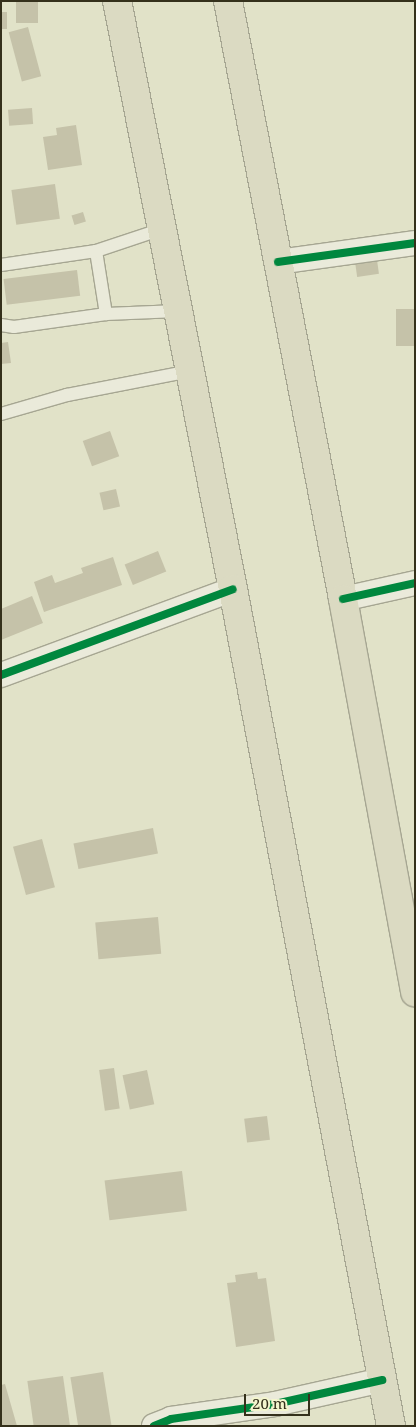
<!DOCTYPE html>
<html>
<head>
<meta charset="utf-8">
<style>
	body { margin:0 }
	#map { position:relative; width:416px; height:1427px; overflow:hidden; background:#e1e2c8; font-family:"Noto Serif",serif }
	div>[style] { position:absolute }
	.building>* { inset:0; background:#c5c2a9; transform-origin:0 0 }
	.roads { filter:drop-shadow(1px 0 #a6a692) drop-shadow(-1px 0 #a6a692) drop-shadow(0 1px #a6a692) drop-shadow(0 -1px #a6a692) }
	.service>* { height:12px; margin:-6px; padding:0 6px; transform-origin:6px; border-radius:6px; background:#eaeada }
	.minor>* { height:24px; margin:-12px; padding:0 12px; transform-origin:12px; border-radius:12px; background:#eaeada }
	.trunk>* { height:28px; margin:-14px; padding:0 14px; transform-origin:14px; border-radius:14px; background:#dbdac2 }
	.cycleway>* { height:8px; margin:-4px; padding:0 4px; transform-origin:4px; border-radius:4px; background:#00873e }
	span { translate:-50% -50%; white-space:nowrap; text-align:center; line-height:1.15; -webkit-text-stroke:4px #f3f5cd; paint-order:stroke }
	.frame { position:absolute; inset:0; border:2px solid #34301b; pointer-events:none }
	.scale { position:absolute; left:244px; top:1394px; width:66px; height:22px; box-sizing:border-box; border:2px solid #34301b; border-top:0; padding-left:6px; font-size:15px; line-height:18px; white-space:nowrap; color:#34301b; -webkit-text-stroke:4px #f3f5cd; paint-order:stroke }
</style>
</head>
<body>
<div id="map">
	<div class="building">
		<i style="left:16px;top:2px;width:22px;height:21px"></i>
		<i style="left:1px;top:12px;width:6px;height:17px"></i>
		<i style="left:28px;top:27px;width:51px;height:20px;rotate:75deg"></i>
		<i style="left:32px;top:108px;width:16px;height:24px;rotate:86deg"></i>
		<i style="clip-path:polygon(76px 125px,82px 165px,48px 170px,43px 137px,57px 135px,56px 128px)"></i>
		<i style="left:55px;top:184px;width:35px;height:44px;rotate:82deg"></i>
		<i style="left:83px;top:212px;width:10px;height:12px;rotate:73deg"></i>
		<i style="left:377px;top:260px;width:14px;height:22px;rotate:82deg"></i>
		<i style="left:77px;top:270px;width:26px;height:74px;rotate:83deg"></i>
		<i style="left:415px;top:309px;width:37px;height:19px;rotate:90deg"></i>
		<i style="clip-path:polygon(8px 342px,11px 363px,1px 364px,1px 343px)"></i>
		<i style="left:110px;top:431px;width:27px;height:29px;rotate:70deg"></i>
		<i style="left:116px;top:489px;width:18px;height:17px;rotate:77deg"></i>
		<i style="left:158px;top:551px;width:22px;height:36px;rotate:68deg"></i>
		<i style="clip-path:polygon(113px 557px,122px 585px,44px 612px,34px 582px,52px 575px,55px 583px,83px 573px,81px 568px)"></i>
		<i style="clip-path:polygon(32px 596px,43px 623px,1px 640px,1px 609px)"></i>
		<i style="left:153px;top:828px;width:26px;height:81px;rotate:79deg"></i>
		<i style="left:42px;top:839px;width:50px;height:30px;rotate:75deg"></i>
		<i style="left:158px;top:917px;width:37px;height:63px;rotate:85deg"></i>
		<i style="left:114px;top:1068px;width:41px;height:15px;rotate:82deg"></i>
		<i style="left:147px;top:1070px;width:35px;height:25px;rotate:78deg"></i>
		<i style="left:267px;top:1116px;width:24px;height:23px;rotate:83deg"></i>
		<i style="left:182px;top:1171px;width:40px;height:78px;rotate:83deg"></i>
		<i style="clip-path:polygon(257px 1272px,258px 1279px,266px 1278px,275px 1341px,236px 1347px,227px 1283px,236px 1282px,235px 1275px)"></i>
		<i style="left:103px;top:1372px;width:55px;height:33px;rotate:81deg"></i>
		<i style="left:63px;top:1376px;width:50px;height:36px;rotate:82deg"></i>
		<i style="clip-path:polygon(5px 1384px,17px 1426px,1px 1426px,1px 1385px)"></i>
	</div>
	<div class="roads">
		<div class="service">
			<i style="left:96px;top:251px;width:64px;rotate:81deg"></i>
			<i style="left:1px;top:265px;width:96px;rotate:-8.4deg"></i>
			<i style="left:96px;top:251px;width:70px;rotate:-18.4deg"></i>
			<i style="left:1px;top:325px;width:13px;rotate:9deg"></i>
			<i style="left:14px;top:327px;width:93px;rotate:-8deg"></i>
			<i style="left:106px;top:314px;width:72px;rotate:-2.4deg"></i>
			<i style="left:1px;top:414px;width:69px;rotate:-16.1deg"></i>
			<i style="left:67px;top:395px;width:125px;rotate:-11deg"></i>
		</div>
		<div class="minor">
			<i style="left:278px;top:262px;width:138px;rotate:-7.9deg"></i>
			<i style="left:343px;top:599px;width:74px;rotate:-12.5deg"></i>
			<i style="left:1px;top:675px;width:247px;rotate:-20.3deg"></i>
			<i style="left:154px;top:1426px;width:18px;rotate:-22deg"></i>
			<i style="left:171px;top:1419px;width:105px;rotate:-8.2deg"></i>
			<i style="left:275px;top:1404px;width:110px;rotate:-12.6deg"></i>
		</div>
		<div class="trunk">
			<i style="left:117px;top:1px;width:599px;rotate:78.84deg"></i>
			<i style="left:233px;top:589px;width:852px;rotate:79.31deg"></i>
			<i style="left:228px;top:1px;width:609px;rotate:79.11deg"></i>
			<i style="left:343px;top:599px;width:400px;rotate:79.6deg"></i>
		</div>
	</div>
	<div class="cycleway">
		<i style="left:278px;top:262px;width:138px;rotate:-7.9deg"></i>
		<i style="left:343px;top:599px;width:74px;rotate:-12.5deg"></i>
		<i style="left:1px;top:675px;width:247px;rotate:-20.3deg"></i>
		<i style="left:154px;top:1426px;width:18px;rotate:-22deg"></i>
		<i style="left:171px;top:1419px;width:105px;rotate:-8.2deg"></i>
		<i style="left:275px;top:1404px;width:110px;rotate:-12.6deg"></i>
	</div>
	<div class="frame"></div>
	<div class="scale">20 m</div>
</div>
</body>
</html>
